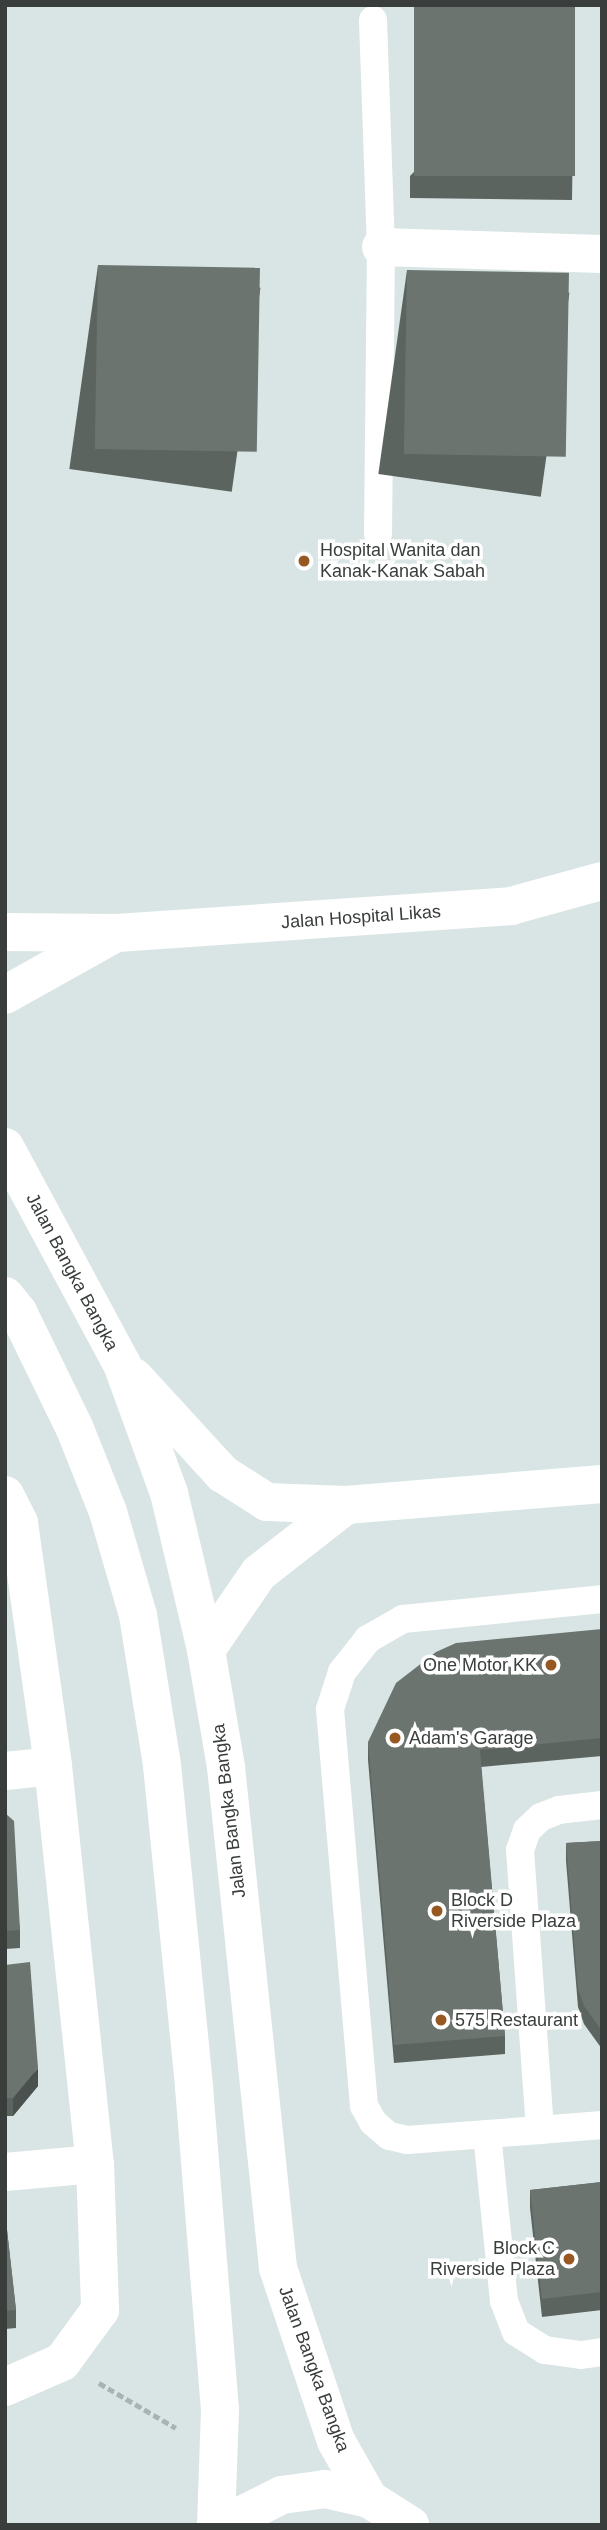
<!DOCTYPE html>
<html>
<head>
<meta charset="utf-8">
<style>
	body { margin:0 }
	#map { position:relative; width:607px; height:2530px; overflow:hidden; background:#d9e5e4; font-family:Helvetica,sans-serif }
	div>[style] { position:absolute }
	.path>* { height:4.5px; margin-top:-2.25px; transform-origin:0; background:repeating-linear-gradient(90deg,#a9b3b2 0 7px,transparent 0 10.5px) }
	.service>* { height:28px; margin:-14px; padding:0 14px; transform-origin:14px; border-radius:14px; background:#fff }
	.minor>* { height:38px; margin:-19px; padding:0 19px; transform-origin:19px; border-radius:19px; background:#fff }
	.wall>* { inset:0; background:#5c645f; transform-origin:0 0 }
	.shaded-wall>* { inset:0; background:#4b514e }
	.building>* { inset:0; background:#6b746f; transform-origin:0 0 }
	.dots>* { width:19px; height:19px; translate:-50% -50%; box-sizing:border-box; border:4px solid #fff; border-radius:50% }
	span { translate:-50% -50%; white-space:nowrap; text-align:center; line-height:1.15; -webkit-text-stroke:7px #fff; paint-order:stroke }
	.poi-label { font-size:18px; color:#393e3d }
	.left { translate:0 -50%; text-align:left }
	.right { translate:-100% -50%; text-align:right }
	.street-label { font-size:18px; color:#393e3d }
	.frame { position:absolute; inset:0; border:7px solid #393e3d; pointer-events:none }
</style>
</head>
<body>
<div id="map">
	<div class="path">
		<i style="left:99px;top:2383px;width:89px;rotate:30.3deg"></i>
	</div>
	<div class="service">
		<i style="left:373px;top:20px;width:227px;rotate:88deg"></i>
		<i style="left:381px;top:247px;width:287px;rotate:90.6deg"></i>
		<i style="left:602px;top:1805px;width:43px;rotate:173.4deg"></i>
		<i style="left:559px;top:1810px;width:19px;rotate:159deg"></i>
		<i style="left:541px;top:1817px;width:19px;rotate:137deg"></i>
		<i style="left:527px;top:1830px;width:21px;rotate:109deg"></i>
		<i style="left:520px;top:1850px;width:281px;rotate:85.9deg"></i>
		<i style="left:540px;top:2130px;width:62px;rotate:-4.6deg"></i>
		<i style="left:540px;top:2130px;width:133px;rotate:175.7deg"></i>
		<i style="left:407px;top:2140px;width:18px;rotate:-167deg"></i>
		<i style="left:389px;top:2136px;width:21px;rotate:-139deg"></i>
		<i style="left:373px;top:2122px;width:18px;rotate:-119deg"></i>
		<i style="left:364px;top:2106px;width:398px;rotate:-94.9deg"></i>
		<i style="left:330px;top:1709px;width:39px;rotate:-72deg"></i>
		<i style="left:342px;top:1672px;width:42px;rotate:-51.8deg"></i>
		<i style="left:368px;top:1639px;width:40px;rotate:-29.7deg"></i>
		<i style="left:403px;top:1619px;width:200px;rotate:-5.7deg"></i>
		<i style="left:487px;top:2134px;width:168px;rotate:84.2deg"></i>
		<i style="left:504px;top:2301px;width:33px;rotate:69deg"></i>
		<i style="left:516px;top:2332px;width:34px;rotate:32deg"></i>
		<i style="left:545px;top:2350px;width:36px;rotate:8deg"></i>
		<i style="left:581px;top:2355px;width:21px;rotate:-8deg"></i>
	</div>
	<div class="minor">
		<i style="left:381px;top:247px;width:221px;rotate:1.8deg"></i>
		<i style="left:5px;top:932px;width:112px;rotate:0.5deg"></i>
		<i style="left:117px;top:933px;width:395px;rotate:-3.9deg"></i>
		<i style="left:511px;top:906px;width:94px;rotate:-15.4deg"></i>
		<i style="left:5px;top:995px;width:123px;rotate:-29.3deg"></i>
		<i style="left:5px;top:1147px;width:247px;rotate:61.7deg"></i>
		<i style="left:122px;top:1364px;width:137px;rotate:70deg"></i>
		<i style="left:169px;top:1493px;width:161px;rotate:76.7deg"></i>
		<i style="left:206px;top:1650px;width:119px;rotate:80.3deg"></i>
		<i style="left:226px;top:1767px;width:504px;rotate:84.07deg"></i>
		<i style="left:278px;top:2268px;width:182px;rotate:71.5deg"></i>
		<i style="left:336px;top:2441px;width:67px;rotate:60.4deg"></i>
		<i style="left:5px;top:1296px;width:21px;rotate:51deg"></i>
		<i style="left:18px;top:1312px;width:130px;rotate:64deg"></i>
		<i style="left:75px;top:1429px;width:89px;rotate:68.3deg"></i>
		<i style="left:108px;top:1512px;width:107px;rotate:73.8deg"></i>
		<i style="left:138px;top:1615px;width:152px;rotate:80.9deg"></i>
		<i style="left:162px;top:1765px;width:324px;rotate:84.3deg"></i>
		<i style="left:194px;top:2087px;width:324px;rotate:85.4deg"></i>
		<i style="left:220px;top:2410px;width:115px;rotate:92deg"></i>
		<i style="left:134px;top:1377px;width:132px;rotate:47.5deg"></i>
		<i style="left:223px;top:1474px;width:52px;rotate:32.5deg"></i>
		<i style="left:267px;top:1502px;width:79px;rotate:2.2deg"></i>
		<i style="left:346px;top:1505px;width:257px;rotate:-4.7deg"></i>
		<i style="left:5px;top:1495px;width:31px;rotate:63deg"></i>
		<i style="left:19px;top:1523px;width:245px;rotate:82deg"></i>
		<i style="left:53px;top:1766px;width:400px;rotate:84deg"></i>
		<i style="left:95px;top:2164px;width:146px;rotate:88deg"></i>
		<i style="left:100px;top:2310px;width:64px;rotate:126.2deg"></i>
		<i style="left:62px;top:2362px;width:62px;rotate:156.3deg"></i>
		<i style="left:206px;top:1650px;width:93px;rotate:-55.5deg"></i>
		<i style="left:259px;top:1573px;width:110px;rotate:-38deg"></i>
		<i style="left:5px;top:1771px;width:48px;rotate:-5.9deg"></i>
		<i style="left:5px;top:2172px;width:90px;rotate:-5.1deg"></i>
		<i style="left:233px;top:2525px;width:13px;rotate:-48deg"></i>
		<i style="left:242px;top:2515px;width:45px;rotate:-26.6deg"></i>
		<i style="left:282px;top:2495px;width:43px;rotate:-7.9deg"></i>
		<i style="left:325px;top:2489px;width:45px;rotate:12.8deg"></i>
		<i style="left:369px;top:2499px;width:49px;rotate:32.4deg"></i>
	</div>
	<div class="wall">
		<i style="clip-path:polygon(575px 5px,572px 200px,410px 198px,410px 176px)"></i>
		<i style="left:98px;top:265px;width:164px;height:206px;rotate:8deg"></i>
		<i style="left:407px;top:270px;width:164px;height:206px;rotate:8deg"></i>
		<i style="clip-path:polygon(602px 1629px,602px 1756px,481px 1767px,505px 2036px,505px 2054px,394px 2063px,368px 1760px,368px 1742px)"></i>
		<i style="clip-path:polygon(5px 1813px,20px 1930px,20px 1948px,5px 1949px)"></i>
		<i style="clip-path:polygon(602px 1841px,602px 2049px,584px 2024px,578px 2007px,566px 1861px,566px 1843px)"></i>
		<i style="clip-path:polygon(5px 1965px,38px 2086px,13px 2116px,5px 2116px)"></i>
		<i style="clip-path:polygon(602px 2182px,602px 2310px,542px 2317px,530px 2208px,530px 2190px)"></i>
		<i style="clip-path:polygon(5px 2212px,16px 2310px,16px 2328px,5px 2329px)"></i>
	</div>
	<div class="shaded-wall">
		<i style="clip-path:polygon(38px 2068px,38px 2086px,13px 2116px,13px 2098px)"></i>
	</div>
	<div class="building">
		<i style="left:414px;top:5px;width:161px;height:171px"></i>
		<i style="left:98px;top:265px;width:162px;height:184px;rotate:1deg"></i>
		<i style="left:407px;top:270px;width:162px;height:184px;rotate:1deg"></i>
		<i style="clip-path:polygon(602px 1629px,602px 1738px,480px 1750px,505px 2036px,394px 2045px,368px 1742px,396px 1683px,436px 1652px,456px 1643px)"></i>
		<i style="clip-path:polygon(5px 1813px,14px 1821px,20px 1930px,5px 1931px)"></i>
		<i style="clip-path:polygon(602px 1841px,602px 2031px,584px 2006px,578px 1989px,566px 1843px)"></i>
		<i style="clip-path:polygon(30px 1962px,38px 2068px,13px 2098px,5px 2098px,5px 1965px)"></i>
		<i style="clip-path:polygon(602px 2182px,602px 2292px,542px 2299px,530px 2190px)"></i>
		<i style="clip-path:polygon(5px 2212px,16px 2310px,5px 2311px)"></i>
	</div>
	<div class="dots">
		<i style="left:304px;top:561px;background:#985822"></i>
		<i style="left:551px;top:1665px;background:#985822"></i>
		<i style="left:395px;top:1738px;background:#985822"></i>
		<i style="left:437px;top:1911px;background:#985822"></i>
		<i style="left:441px;top:2020px;background:#985822"></i>
		<i style="left:569px;top:2259px;background:#985822"></i>
	</div>
	<div class="poi-label">
		<span class="left" style="left:320px;top:561px">Hospital Wanita dan<br>Kanak-Kanak Sabah</span>
		<span class="right" style="left:537px;top:1665px">One Motor KK</span>
		<span class="left" style="left:409px;top:1738px">Adam's Garage</span>
		<span class="left" style="left:451px;top:1911px">Block D<br>Riverside Plaza</span>
		<span class="left" style="left:455px;top:2020px">575 Restaurant</span>
		<span class="right" style="left:555px;top:2259px">Block C<br>Riverside Plaza</span>
	</div>
	<div class="street-label">
		<span style="left:361px;top:917px;rotate:-4deg">Jalan Hospital Likas</span>
		<span style="left:72px;top:1272px;rotate:62deg">Jalan Bangka Bangka</span>
		<span style="left:229px;top:1811px;rotate:-97deg">Jalan Bangka Bangka</span>
		<span style="left:314px;top:2369px;rotate:70deg">Jalan Bangka Bangka</span>
	</div>
	<div class="frame"></div>
</div>
</body>
</html>
